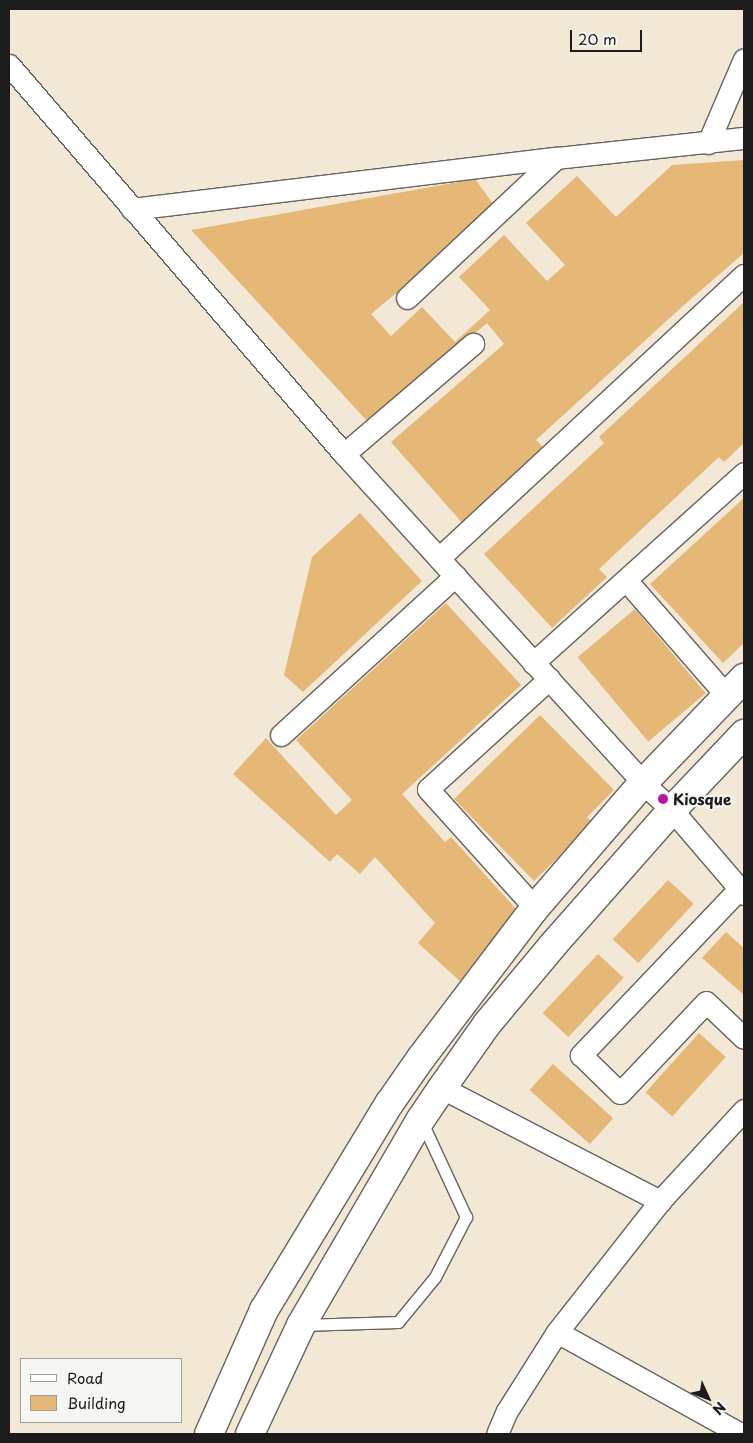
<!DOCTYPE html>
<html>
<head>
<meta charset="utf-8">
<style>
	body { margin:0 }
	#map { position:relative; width:753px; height:1443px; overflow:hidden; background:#f3e8d6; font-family:"Playpen Sans",sans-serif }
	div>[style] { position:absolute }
	.building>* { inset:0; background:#e6b878; transform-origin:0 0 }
	.roads { filter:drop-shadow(1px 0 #67635d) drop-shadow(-1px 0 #67635d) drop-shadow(0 1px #67635d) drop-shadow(0 -1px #67635d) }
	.lane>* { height:11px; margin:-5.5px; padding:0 5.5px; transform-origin:5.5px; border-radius:5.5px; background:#fff }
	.street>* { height:21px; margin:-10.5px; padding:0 10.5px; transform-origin:10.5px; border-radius:10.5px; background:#fff }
	.secondary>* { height:28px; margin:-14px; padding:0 14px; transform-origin:14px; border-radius:14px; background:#fff }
	.dots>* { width:14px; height:14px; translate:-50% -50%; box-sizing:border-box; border:2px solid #f6f6f2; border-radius:50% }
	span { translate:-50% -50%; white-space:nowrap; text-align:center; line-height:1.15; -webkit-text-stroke:4.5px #f6f6f2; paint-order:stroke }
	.poi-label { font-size:15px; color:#1c1c1c; font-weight:700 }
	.left { translate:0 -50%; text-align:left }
	.frame { position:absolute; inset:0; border:10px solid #1c1c1c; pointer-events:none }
	.legend { position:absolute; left:20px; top:1358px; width:162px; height:65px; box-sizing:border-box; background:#f6f6f2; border:1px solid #9f9f9c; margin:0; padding:6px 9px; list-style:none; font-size:15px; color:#1c1c1c }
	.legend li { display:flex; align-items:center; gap:10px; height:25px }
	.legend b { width:25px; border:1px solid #9f9f9c }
	.north { position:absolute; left:683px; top:1373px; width:50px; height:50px; -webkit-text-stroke:4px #f6f6f2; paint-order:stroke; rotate:133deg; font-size:14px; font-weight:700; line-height:20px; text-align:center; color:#1c1c1c }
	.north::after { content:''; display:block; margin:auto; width:18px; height:22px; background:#1c1c1c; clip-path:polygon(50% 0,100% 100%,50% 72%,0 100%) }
	.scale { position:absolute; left:570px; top:30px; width:72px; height:22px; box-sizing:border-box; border:2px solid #1c1c1c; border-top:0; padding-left:6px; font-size:15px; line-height:18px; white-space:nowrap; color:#1c1c1c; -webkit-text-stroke:4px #f6f6f2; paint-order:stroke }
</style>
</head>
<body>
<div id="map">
	<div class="building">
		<i style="clip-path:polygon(744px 160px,744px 253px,684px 305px,536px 440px,543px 447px,464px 525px,391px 442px,504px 344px,487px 323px,369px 423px,191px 230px,475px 179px,497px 209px,371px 314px,391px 336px,422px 307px,455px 342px,490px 310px,459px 277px,504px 235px,547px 281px,565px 265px,526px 223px,577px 176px,616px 217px,672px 165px)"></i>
		<i style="clip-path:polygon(744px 302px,744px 443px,724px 462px,719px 457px,599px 569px,607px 577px,552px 628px,484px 554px,604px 443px,599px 437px)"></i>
		<i style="clip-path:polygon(744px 498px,744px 643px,723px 663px,650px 584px)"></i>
		<i style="clip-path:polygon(360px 513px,422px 581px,303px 692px,284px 675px,312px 557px)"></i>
		<i style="clip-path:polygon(446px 603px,521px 685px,402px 794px,445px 842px,451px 837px,517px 910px,462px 983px,418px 943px,435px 923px,375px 857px,360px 874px,337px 854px,330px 862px,233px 774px,266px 738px,336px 815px,352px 800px,296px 740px)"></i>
		<i style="left:635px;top:609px;width:110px;height:75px;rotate:50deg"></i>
		<i style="clip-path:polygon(540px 715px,614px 790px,587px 817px,593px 823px,534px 881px,454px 799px)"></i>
		<i style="left:668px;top:880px;width:35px;height:81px;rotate:43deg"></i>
		<i style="clip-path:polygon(726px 932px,744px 948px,744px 995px,702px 958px)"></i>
		<i style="left:598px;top:954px;width:35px;height:81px;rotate:43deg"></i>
		<i style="left:699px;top:1033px;width:36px;height:80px;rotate:42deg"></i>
		<i style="left:553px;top:1064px;width:81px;height:35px;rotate:42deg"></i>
	</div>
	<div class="roads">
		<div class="lane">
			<i style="left:302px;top:1325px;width:96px;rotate:-1.8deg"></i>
			<i style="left:398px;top:1322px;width:58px;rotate:-50.6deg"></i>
			<i style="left:435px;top:1277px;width:68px;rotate:-62.7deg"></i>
			<i style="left:466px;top:1217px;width:105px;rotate:-114.9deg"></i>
		</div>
		<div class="street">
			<i style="left:9px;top:65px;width:513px;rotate:49.27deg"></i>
			<i style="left:344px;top:454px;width:445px;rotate:47.7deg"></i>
			<i style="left:643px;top:783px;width:40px;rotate:43deg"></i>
			<i style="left:672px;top:810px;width:111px;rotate:49.4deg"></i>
			<i style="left:708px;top:143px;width:91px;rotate:-66.8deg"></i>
			<i style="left:132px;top:209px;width:427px;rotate:-6.9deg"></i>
			<i style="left:556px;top:158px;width:189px;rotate:-6.1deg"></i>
			<i style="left:407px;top:298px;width:204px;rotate:-43.2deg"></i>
			<i style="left:344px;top:454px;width:170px;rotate:-40.5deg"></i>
			<i style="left:439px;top:558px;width:416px;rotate:-42.9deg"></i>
			<i style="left:626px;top:580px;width:154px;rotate:49deg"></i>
			<i style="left:533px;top:663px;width:284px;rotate:-42deg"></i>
			<i style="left:281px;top:735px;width:236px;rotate:-42.4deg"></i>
			<i style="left:740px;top:888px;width:231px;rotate:133.6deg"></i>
			<i style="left:581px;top:1055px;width:54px;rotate:44.3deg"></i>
			<i style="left:620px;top:1093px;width:125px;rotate:-46.6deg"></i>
			<i style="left:706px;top:1002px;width:52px;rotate:43.5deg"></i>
			<i style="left:535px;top:908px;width:160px;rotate:-132deg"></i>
			<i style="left:428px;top:789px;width:164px;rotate:-42.3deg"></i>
			<i style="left:442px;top:1088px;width:246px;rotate:27.4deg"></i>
			<i style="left:557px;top:1332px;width:210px;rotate:29deg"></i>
			<i style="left:497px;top:1434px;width:25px;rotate:-67deg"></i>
			<i style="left:507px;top:1411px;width:93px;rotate:-57.7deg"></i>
			<i style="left:557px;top:1332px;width:167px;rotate:-51.8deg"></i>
			<i style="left:660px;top:1201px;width:124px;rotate:-47.3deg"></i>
		</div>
		<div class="secondary">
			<i style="left:209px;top:1434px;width:136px;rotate:-66.1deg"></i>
			<i style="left:264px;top:1310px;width:241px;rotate:-58.8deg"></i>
			<i style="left:389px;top:1104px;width:56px;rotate:-55.2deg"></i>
			<i style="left:421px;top:1058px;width:188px;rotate:-52.8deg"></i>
			<i style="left:535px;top:908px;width:165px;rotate:-49.2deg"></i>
			<i style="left:643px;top:783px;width:146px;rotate:-46.1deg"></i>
			<i style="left:250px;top:1434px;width:120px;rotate:-64.9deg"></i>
			<i style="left:301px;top:1325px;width:238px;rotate:-59.8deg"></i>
			<i style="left:421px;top:1119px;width:37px;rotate:-56deg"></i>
			<i style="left:442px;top:1088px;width:78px;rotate:-54.9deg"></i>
			<i style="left:487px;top:1024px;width:103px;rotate:-50.1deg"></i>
			<i style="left:553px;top:945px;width:180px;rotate:-48.6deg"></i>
			<i style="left:672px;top:810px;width:105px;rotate:-46.5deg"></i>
		</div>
	</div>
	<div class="dots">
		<i style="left:663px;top:799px;background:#b5179e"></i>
	</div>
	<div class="poi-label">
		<span class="left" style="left:673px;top:799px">Kiosque</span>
	</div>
	<div class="frame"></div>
	<ul class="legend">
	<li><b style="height:6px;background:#fff"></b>Road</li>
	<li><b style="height:14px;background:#e6b878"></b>Building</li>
	</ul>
	<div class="north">N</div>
	<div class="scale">20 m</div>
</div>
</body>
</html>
